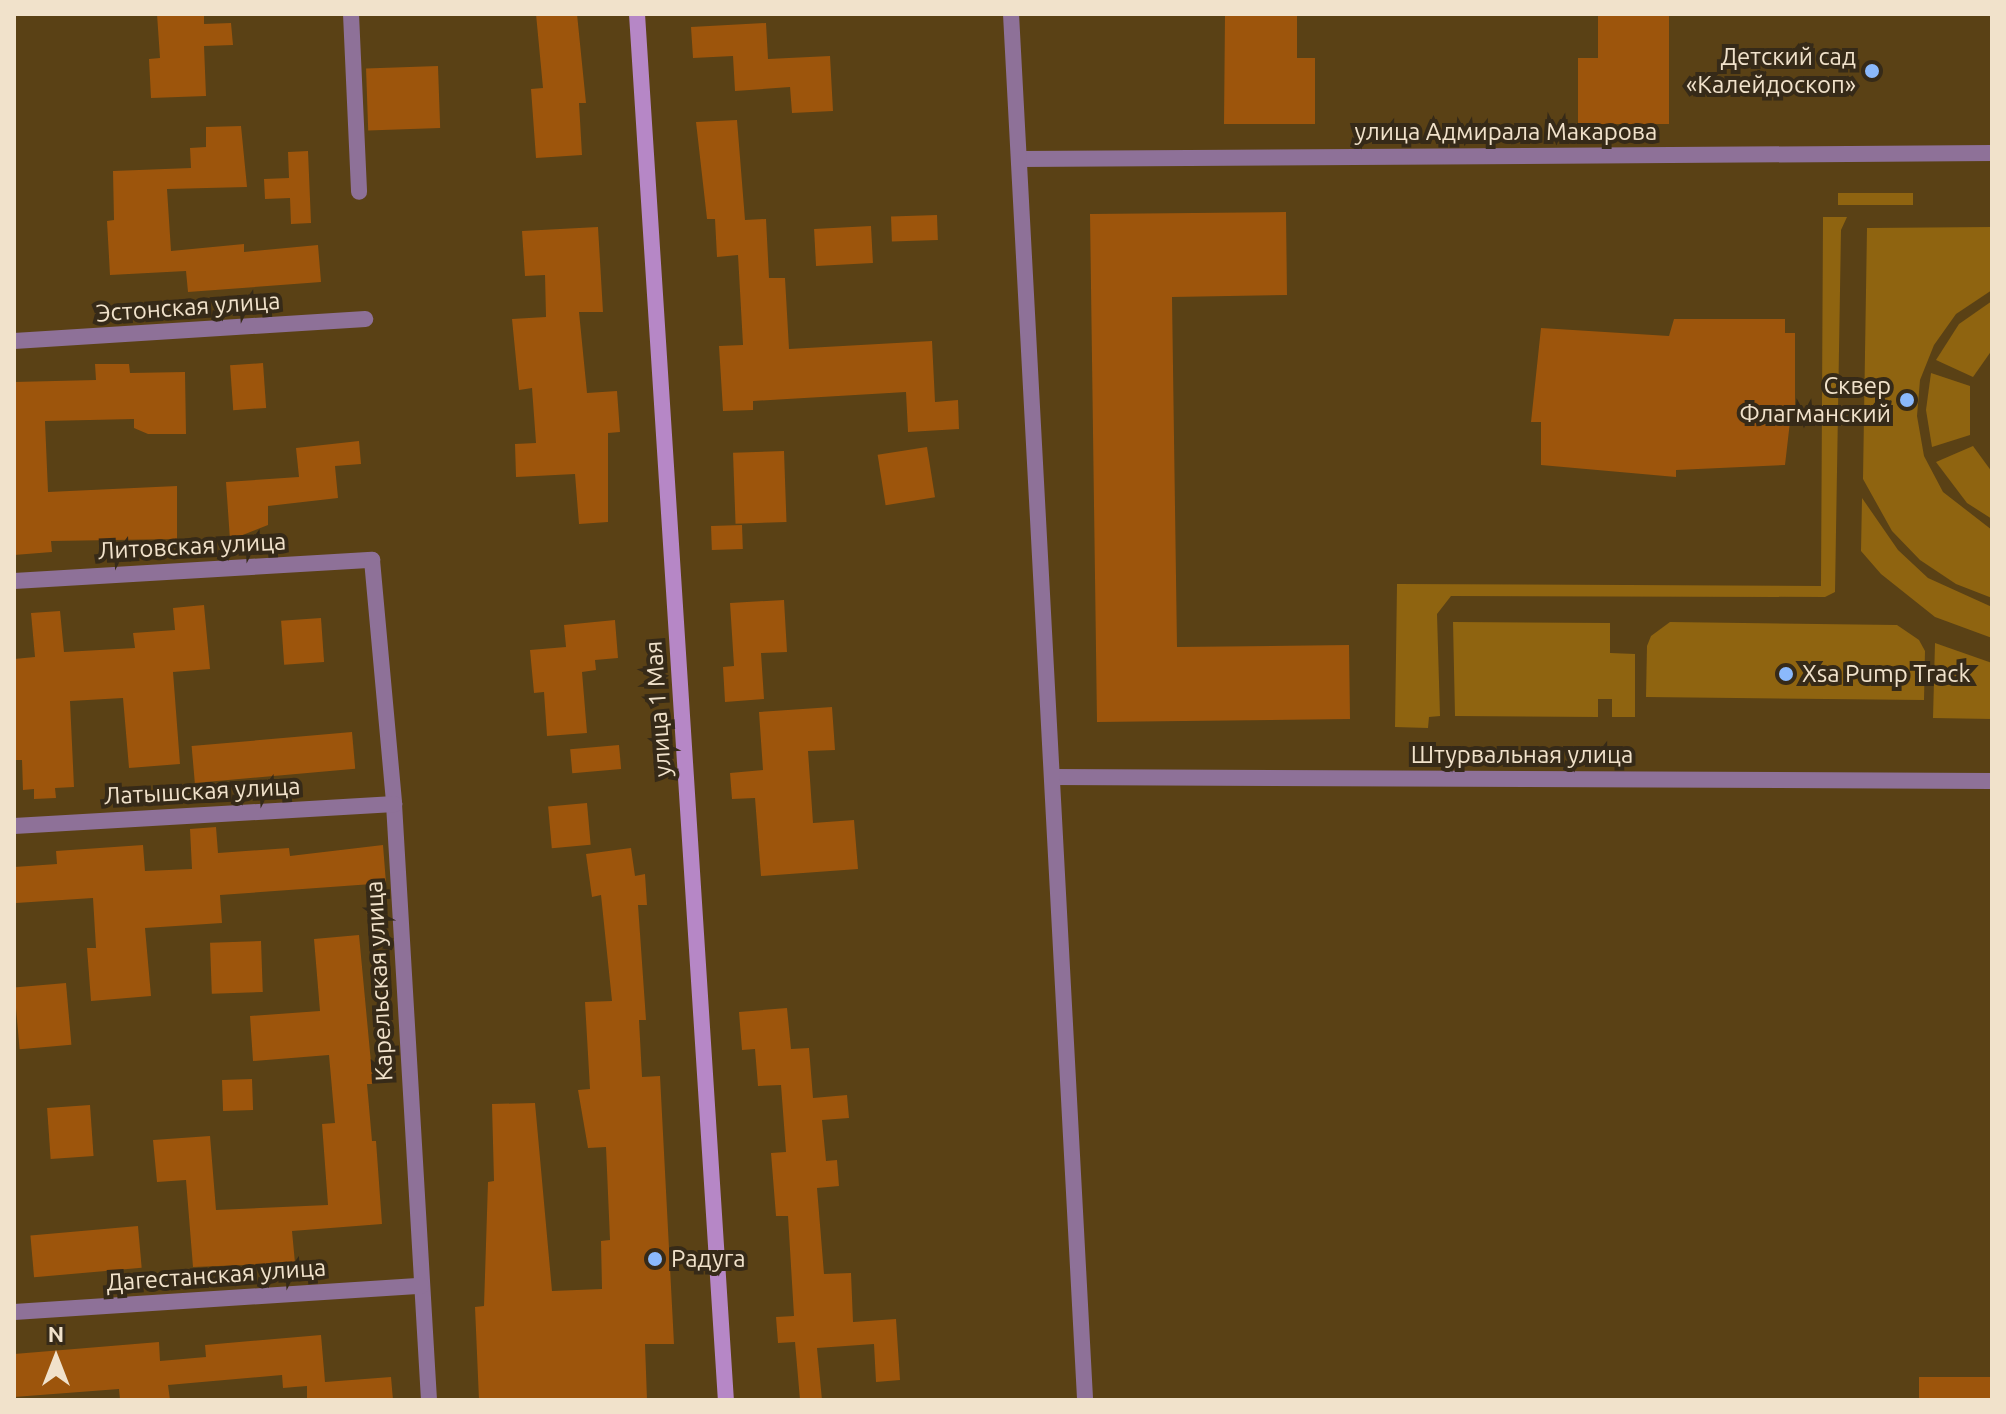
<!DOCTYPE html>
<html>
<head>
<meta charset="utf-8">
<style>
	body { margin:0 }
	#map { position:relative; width:2006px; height:1414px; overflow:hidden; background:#5a4115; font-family:Ubuntu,sans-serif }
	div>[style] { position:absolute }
	.green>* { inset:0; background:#8f6410; transform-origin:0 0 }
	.building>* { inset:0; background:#9d550c; transform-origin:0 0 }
	.minor>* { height:16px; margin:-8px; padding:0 8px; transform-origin:8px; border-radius:8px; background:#8e7198 }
	.tertiary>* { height:16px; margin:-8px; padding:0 8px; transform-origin:8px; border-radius:8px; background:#8e7198 }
	.secondary>* { height:16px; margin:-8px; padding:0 8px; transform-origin:8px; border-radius:8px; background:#b687c6 }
	.dots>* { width:22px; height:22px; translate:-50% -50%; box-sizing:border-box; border:4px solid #362a18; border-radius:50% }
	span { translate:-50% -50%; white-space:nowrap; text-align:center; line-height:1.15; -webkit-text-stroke:8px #362a18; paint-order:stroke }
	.poi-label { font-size:24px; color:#f1e2cb }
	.right { translate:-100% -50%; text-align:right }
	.left { translate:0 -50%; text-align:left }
	.street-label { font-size:24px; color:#f1e2cb }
	.frame { position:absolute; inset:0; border:16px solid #f1e2cb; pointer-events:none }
	.north { position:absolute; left:16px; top:1318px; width:80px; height:80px; -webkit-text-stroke:6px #362a18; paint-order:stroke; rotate:0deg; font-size:22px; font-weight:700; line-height:32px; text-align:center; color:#f1e2cb }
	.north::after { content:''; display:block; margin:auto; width:28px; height:36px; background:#f1e2cb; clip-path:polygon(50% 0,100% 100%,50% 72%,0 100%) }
</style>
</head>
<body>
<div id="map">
	<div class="green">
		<i style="left:1838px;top:193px;width:75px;height:12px"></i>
		<i style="clip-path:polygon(1823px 217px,1847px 217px,1841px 230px,1835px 592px,1825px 597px,1451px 596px,1437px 614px,1440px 716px,1429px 717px,1428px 728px,1395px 727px,1397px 584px,1821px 586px)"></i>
		<i style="clip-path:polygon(1992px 227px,1992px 290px,1956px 314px,1934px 345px,1920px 380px,1917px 416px,1924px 456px,1943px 492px,1992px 530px,1992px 598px,1956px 584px,1920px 560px,1892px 531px,1863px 479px,1867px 228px)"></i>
		<i style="clip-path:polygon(1992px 301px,1992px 350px,1973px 377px,1936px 360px,1959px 324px)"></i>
		<i style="clip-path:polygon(1931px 373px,1970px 386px,1970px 435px,1932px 447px,1926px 410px)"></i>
		<i style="clip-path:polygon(1973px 446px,1992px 472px,1992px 519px,1967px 503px,1936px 462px)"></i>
		<i style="clip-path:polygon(1862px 498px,1898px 550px,1928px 578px,1992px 607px,1992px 638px,1935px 617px,1881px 574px,1861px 551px)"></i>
		<i style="clip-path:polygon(1453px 622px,1610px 623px,1610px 653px,1635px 654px,1635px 717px,1612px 717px,1612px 699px,1598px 699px,1598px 717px,1455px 716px)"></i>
		<i style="clip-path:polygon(1670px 622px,1897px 625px,1919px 640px,1925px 651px,1924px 700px,1646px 697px,1647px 646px,1651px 636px)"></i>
		<i style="clip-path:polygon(1935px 643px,1992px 663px,1992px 719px,1933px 718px)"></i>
	</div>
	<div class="building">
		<i style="clip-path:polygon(157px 14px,204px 14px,204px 24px,231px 23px,233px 45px,204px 46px,206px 96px,151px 98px,149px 59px,160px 58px)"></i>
		<i style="clip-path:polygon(536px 14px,577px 14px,586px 103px,579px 103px,582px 155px,536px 158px,531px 89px,543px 88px)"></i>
		<i style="clip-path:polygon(1225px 14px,1297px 14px,1297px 58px,1315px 58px,1315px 124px,1224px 124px)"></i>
		<i style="clip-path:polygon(1598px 14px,1669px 14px,1669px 124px,1578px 124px,1578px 58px,1598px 58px)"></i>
		<i style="clip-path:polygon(766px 23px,768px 59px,830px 56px,833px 111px,792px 113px,790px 87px,735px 91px,733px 56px,693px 58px,691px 27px)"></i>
		<i style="left:438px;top:66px;width:62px;height:72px;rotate:88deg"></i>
		<i style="clip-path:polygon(737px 120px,745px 220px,766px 219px,769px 278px,785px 278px,789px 349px,932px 341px,935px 402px,958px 400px,959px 429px,908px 432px,906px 392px,753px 401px,753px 410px,723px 411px,719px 346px,743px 345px,738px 255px,717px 257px,715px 219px,707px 219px,696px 122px)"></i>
		<i style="clip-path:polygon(241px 126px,247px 187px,167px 189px,171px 251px,244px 244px,244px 252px,318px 245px,321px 282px,188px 292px,186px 271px,110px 275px,107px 221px,114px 220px,113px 171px,191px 168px,190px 148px,206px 147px,206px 127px)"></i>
		<i style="clip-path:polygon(308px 151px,311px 223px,291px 224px,290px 198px,265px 199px,264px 179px,289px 178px,288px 152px)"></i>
		<i style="clip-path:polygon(1286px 212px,1287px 295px,1172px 297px,1177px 647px,1349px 645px,1350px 719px,1097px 722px,1090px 214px)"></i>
		<i style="left:937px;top:215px;width:25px;height:46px;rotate:88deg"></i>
		<i style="left:871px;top:226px;width:37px;height:57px;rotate:87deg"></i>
		<i style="clip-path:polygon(598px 227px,603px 312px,579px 312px,587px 393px,617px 391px,620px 432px,608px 433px,608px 522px,579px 524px,575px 474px,516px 477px,515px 444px,536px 443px,532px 388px,519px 390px,512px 319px,546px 317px,545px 275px,525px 276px,522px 231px)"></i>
		<i style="clip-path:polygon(1674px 319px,1785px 319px,1785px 333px,1795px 333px,1795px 413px,1791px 413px,1785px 465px,1676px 470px,1676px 477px,1541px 465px,1541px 422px,1531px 422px,1541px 328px,1669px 336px)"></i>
		<i style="left:263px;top:363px;width:45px;height:33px;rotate:86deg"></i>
		<i style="clip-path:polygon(95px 364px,129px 364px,130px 373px,185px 372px,186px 434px,148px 434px,134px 428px,134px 419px,45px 421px,48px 492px,177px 486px,177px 539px,51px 541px,52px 552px,14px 555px,14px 382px,96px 380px)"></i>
		<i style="clip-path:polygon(359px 441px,361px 464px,335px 466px,338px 498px,268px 506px,268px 525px,230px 540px,226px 482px,299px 477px,296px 448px)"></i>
		<i style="left:927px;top:447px;width:51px;height:50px;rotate:81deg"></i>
		<i style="left:784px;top:451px;width:71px;height:51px;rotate:88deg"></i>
		<i style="left:742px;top:525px;width:24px;height:31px;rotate:88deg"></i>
		<i style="clip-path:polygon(784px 600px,787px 652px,761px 653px,764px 699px,725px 702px,723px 667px,734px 666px,730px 603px)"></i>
		<i style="clip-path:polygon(204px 605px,210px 669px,173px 672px,180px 764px,129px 768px,123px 698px,70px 701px,74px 787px,55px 788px,56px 798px,34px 799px,34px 789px,23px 790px,22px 760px,14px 760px,14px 659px,35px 657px,31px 613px,60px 611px,64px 652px,135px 648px,133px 633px,175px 630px,173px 608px)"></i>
		<i style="left:321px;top:618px;width:44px;height:40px;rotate:86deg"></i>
		<i style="clip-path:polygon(615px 620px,618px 658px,595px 660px,596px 670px,582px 672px,587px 733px,547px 736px,544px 692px,534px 693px,530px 650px,566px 647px,564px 625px)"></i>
		<i style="clip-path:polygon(832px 707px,835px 750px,808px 751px,813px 823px,854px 820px,858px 869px,761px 876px,755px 798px,732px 799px,730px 773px,763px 770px,759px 712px)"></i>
		<i style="left:352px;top:732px;width:37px;height:161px;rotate:85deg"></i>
		<i style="left:619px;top:745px;width:24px;height:49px;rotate:85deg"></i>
		<i style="left:587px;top:803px;width:42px;height:39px;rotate:85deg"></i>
		<i style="clip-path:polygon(216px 827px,218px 853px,289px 848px,290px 856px,383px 845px,386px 883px,220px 895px,222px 923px,145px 928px,151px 996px,91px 1001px,87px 948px,96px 948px,93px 898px,16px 903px,14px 867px,57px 864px,56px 851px,143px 845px,145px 871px,192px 869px,190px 829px)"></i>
		<i style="clip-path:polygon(631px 848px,635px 876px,645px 874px,647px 905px,638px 905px,646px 1020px,639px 1020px,642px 1077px,660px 1076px,674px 1344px,645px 1344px,647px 1400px,479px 1400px,475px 1307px,484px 1306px,488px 1182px,494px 1181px,492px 1104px,535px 1103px,552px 1291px,602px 1289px,601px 1241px,610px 1240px,606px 1147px,588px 1148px,578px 1090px,590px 1089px,585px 1002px,612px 1001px,601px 895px,592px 897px,586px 854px)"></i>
		<i style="clip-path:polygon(359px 935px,373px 1084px,367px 1084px,372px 1141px,376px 1141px,382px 1224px,292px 1231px,295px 1263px,193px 1267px,186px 1180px,157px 1182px,153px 1140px,210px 1136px,216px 1210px,328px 1205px,322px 1124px,335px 1123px,329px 1055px,253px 1061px,250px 1016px,320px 1011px,314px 939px)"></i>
		<i style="left:261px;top:941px;width:51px;height:51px;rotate:88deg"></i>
		<i style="left:66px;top:983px;width:62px;height:52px;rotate:85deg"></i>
		<i style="clip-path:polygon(787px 1008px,791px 1049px,809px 1048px,813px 1098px,847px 1095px,849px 1118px,822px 1120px,826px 1161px,837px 1160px,839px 1186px,817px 1188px,824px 1274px,851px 1273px,853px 1322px,896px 1319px,900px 1380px,876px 1382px,874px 1344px,817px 1348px,822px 1400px,800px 1400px,795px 1342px,778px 1343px,776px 1317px,794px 1316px,788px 1216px,776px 1216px,771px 1153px,786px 1152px,781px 1085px,758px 1086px,755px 1049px,742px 1050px,739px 1012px)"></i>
		<i style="left:252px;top:1079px;width:31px;height:30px;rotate:88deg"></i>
		<i style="left:90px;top:1105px;width:51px;height:43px;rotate:86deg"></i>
		<i style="left:138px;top:1226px;width:42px;height:108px;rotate:85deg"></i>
		<i style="clip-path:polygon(321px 1335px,325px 1382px,391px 1377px,393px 1400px,307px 1400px,307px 1386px,283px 1388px,282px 1375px,168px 1385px,170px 1400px,120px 1400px,119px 1389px,14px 1397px,14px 1354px,159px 1342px,160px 1361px,206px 1357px,205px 1345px)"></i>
		<i style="left:1919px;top:1377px;width:73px;height:23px"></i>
	</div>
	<div class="minor">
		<i style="left:351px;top:14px;width:178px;rotate:87.4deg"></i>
		<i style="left:1021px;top:159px;width:971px;rotate:-0.35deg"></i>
		<i style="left:14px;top:341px;width:352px;rotate:-3.6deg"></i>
		<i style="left:14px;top:581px;width:359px;rotate:-3.4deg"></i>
		<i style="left:372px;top:560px;width:245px;rotate:84.8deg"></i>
		<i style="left:394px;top:804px;width:597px;rotate:86.64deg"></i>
		<i style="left:1052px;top:777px;width:940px;rotate:0.24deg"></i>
		<i style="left:14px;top:826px;width:381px;rotate:-3.3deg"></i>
		<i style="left:14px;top:1312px;width:408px;rotate:-3.7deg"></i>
	</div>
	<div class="tertiary">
		<i style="left:1011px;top:14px;width:1388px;rotate:86.94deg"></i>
	</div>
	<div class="secondary">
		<i style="left:637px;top:14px;width:1389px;rotate:86.33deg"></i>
	</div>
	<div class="dots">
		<i style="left:1872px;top:71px;background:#8bb9fc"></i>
		<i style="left:1907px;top:400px;background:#8bb9fc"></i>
		<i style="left:1786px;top:674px;background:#8bb9fc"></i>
		<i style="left:655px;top:1259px;background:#8bb9fc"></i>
	</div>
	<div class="poi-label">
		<span class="right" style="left:1856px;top:71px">Детский сад<br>«Калейдоскоп»</span>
		<span class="right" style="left:1891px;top:400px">Сквер<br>Флагманский</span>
		<span class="left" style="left:1802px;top:674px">Xsa Pump Track</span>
		<span class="left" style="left:671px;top:1259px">Радуга</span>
	</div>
	<div class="street-label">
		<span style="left:1506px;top:132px">улица Адмирала Макарова</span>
		<span style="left:188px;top:307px;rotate:-4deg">Эстонская улица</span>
		<span style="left:192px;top:546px;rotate:-3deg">Литовская улица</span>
		<span style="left:658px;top:709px;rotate:-94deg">улица 1 Мая</span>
		<span style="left:1522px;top:755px">Штурвальная улица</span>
		<span style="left:202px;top:791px;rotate:-3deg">Латышская улица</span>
		<span style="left:379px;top:981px;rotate:-93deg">Карельская улица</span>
		<span style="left:216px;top:1275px;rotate:-4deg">Дагестанская улица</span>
	</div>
	<div class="frame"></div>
	<div class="north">N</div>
</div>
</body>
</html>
